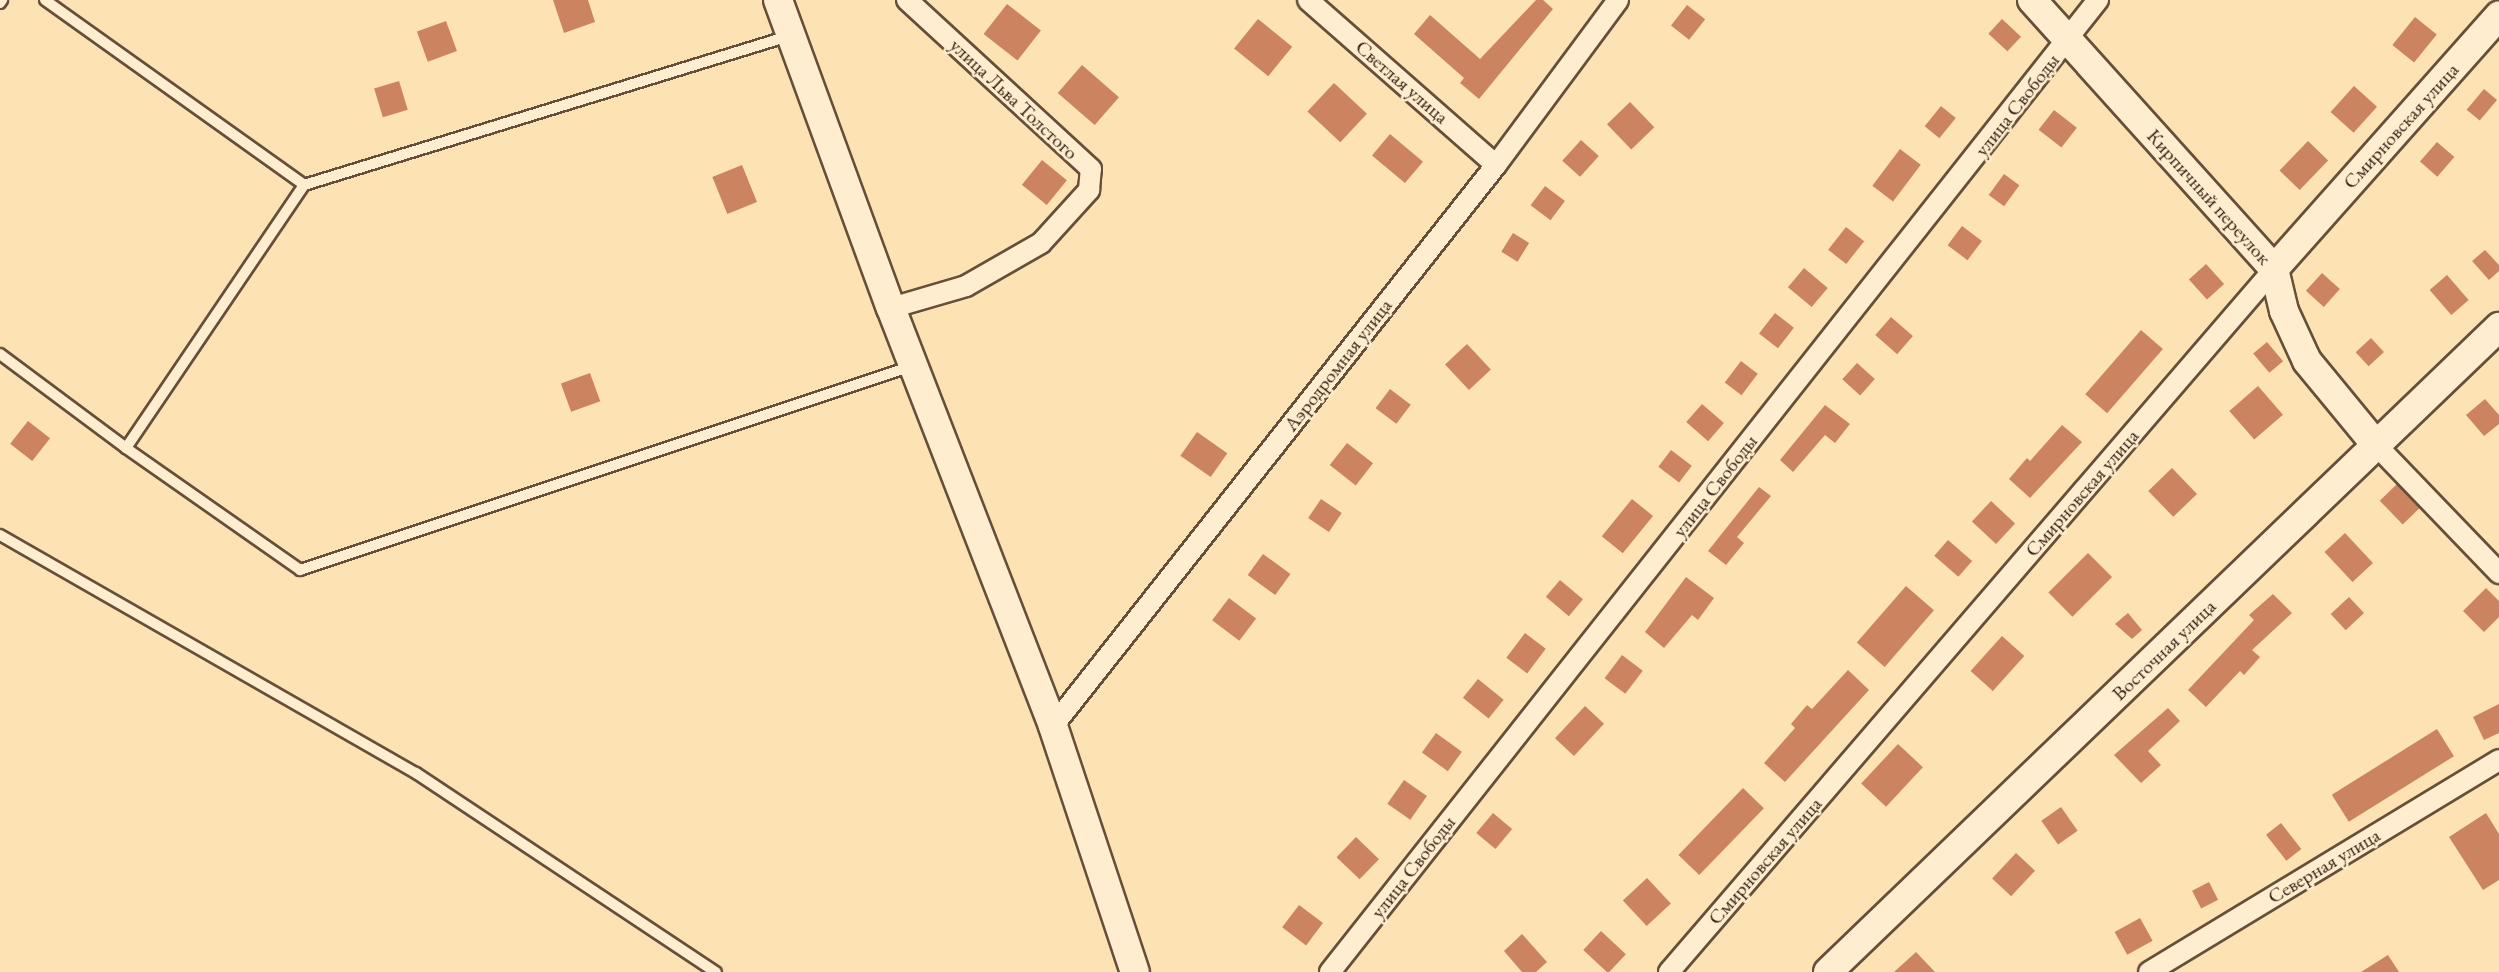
<!DOCTYPE html>
<html>
<head>
<meta charset="utf-8">
<style>
	body { margin:0 }
	#map { position:relative; width:2499px; height:972px; overflow:hidden; background:#fde3b3; font-family:"EB Garamond",serif }
	div>[style] { position:absolute }
	.building>* { inset:0; background:#cc835f; transform-origin:0 0 }
	.roads { filter:drop-shadow(2px 0 #664f3a) drop-shadow(-2px 0 #664f3a) drop-shadow(0 2px #664f3a) drop-shadow(0 -2px #664f3a) }
	.lane>* { height:10px; margin:-5px; padding:0 5px; transform-origin:5px; border-radius:5px; background:#feedce }
	.street>* { height:20px; margin:-10px; padding:0 10px; transform-origin:10px; border-radius:10px; background:#feedce }
	.secondary>* { height:28px; margin:-14px; padding:0 14px; transform-origin:14px; border-radius:14px; background:#feedce }
	span { translate:-50% -50%; white-space:nowrap; text-align:center; line-height:1.15; -webkit-text-stroke:5px #feedce; paint-order:stroke }
	.street-label { font-size:20px; color:#331e11 }
</style>
</head>
<body>
<div id="map">
	<div class="building">
		<i style="clip-path:polygon(553px 0,588px 0,595px 22px,564px 33px)"></i>
		<i style="clip-path:polygon(1536px 0,1543px 0,1553px 9px,1479px 99px,1460px 83px,1464px 78px,1414px 34px,1430px 15px,1480px 59px)"></i>
		<i style="left:1007px;top:4px;width:43px;height:38px;rotate:38deg"></i>
		<i style="left:1687px;top:5px;width:23px;height:26px;rotate:38deg"></i>
		<i style="left:2415px;top:17px;width:28px;height:36px;rotate:39deg"></i>
		<i style="left:1258px;top:19px;width:44px;height:38px;rotate:39deg"></i>
		<i style="left:2002px;top:19px;width:26px;height:20px;rotate:43deg"></i>
		<i style="left:446px;top:21px;width:32px;height:31px;rotate:70deg"></i>
		<i style="left:1082px;top:65px;width:49px;height:37px;rotate:41deg"></i>
		<i style="left:399px;top:81px;width:30px;height:26px;rotate:73deg"></i>
		<i style="left:1334px;top:83px;width:45px;height:39px;rotate:43deg"></i>
		<i style="left:2354px;top:86px;width:31px;height:35px;rotate:42deg"></i>
		<i style="left:2484px;top:89px;width:17px;height:27px;rotate:40deg"></i>
		<i style="left:1630px;top:102px;width:35px;height:32px;rotate:46deg"></i>
		<i style="left:1941px;top:106px;width:19px;height:26px;rotate:39deg"></i>
		<i style="left:2054px;top:110px;width:29px;height:25px;rotate:38deg"></i>
		<i style="left:1390px;top:134px;width:43px;height:28px;rotate:40deg"></i>
		<i style="left:1581px;top:140px;width:24px;height:28px;rotate:42deg"></i>
		<i style="left:2308px;top:141px;width:28px;height:41px;rotate:44deg"></i>
		<i style="left:2437px;top:142px;width:23px;height:26px;rotate:41deg"></i>
		<i style="left:1900px;top:149px;width:26px;height:46px;rotate:37deg"></i>
		<i style="left:1042px;top:160px;width:32px;height:32px;rotate:39deg"></i>
		<i style="left:742px;top:165px;width:40px;height:32px;rotate:68deg"></i>
		<i style="left:2004px;top:174px;width:19px;height:26px;rotate:36deg"></i>
		<i style="left:1545px;top:186px;width:25px;height:24px;rotate:37deg"></i>
		<i style="left:1962px;top:226px;width:25px;height:24px;rotate:37deg"></i>
		<i style="left:1846px;top:227px;width:23px;height:29px;rotate:38deg"></i>
		<i style="left:1513px;top:233px;width:19px;height:22px;rotate:32deg"></i>
		<i style="clip-path:polygon(2485px 250px,2499px 265px,2499px 271px,2489px 280px,2472px 261px)"></i>
		<i style="left:2206px;top:264px;width:27px;height:23px;rotate:48deg"></i>
		<i style="left:1804px;top:268px;width:31px;height:25px;rotate:40deg"></i>
		<i style="left:2322px;top:273px;width:24px;height:24px;rotate:42deg"></i>
		<i style="left:2447px;top:275px;width:33px;height:23px;rotate:49deg"></i>
		<i style="left:1775px;top:313px;width:24px;height:26px;rotate:38deg"></i>
		<i style="left:1891px;top:317px;width:29px;height:24px;rotate:41deg"></i>
		<i style="left:2141px;top:330px;width:29px;height:85px;rotate:41deg"></i>
		<i style="left:2371px;top:338px;width:19px;height:21px;rotate:47deg"></i>
		<i style="left:2267px;top:342px;width:25px;height:18px;rotate:50deg"></i>
		<i style="left:1467px;top:344px;width:35px;height:30px;rotate:47deg"></i>
		<i style="left:1741px;top:361px;width:21px;height:27px;rotate:37deg"></i>
		<i style="left:1857px;top:363px;width:24px;height:22px;rotate:42deg"></i>
		<i style="left:590px;top:373px;width:30px;height:31px;rotate:70deg"></i>
		<i style="left:2258px;top:386px;width:38px;height:38px;rotate:49deg"></i>
		<i style="left:1390px;top:389px;width:26px;height:24px;rotate:37deg"></i>
		<i style="clip-path:polygon(2485px 399px,2499px 415px,2499px 424px,2484px 436px,2466px 415px)"></i>
		<i style="left:1702px;top:404px;width:29px;height:24px;rotate:41deg"></i>
		<i style="clip-path:polygon(1825px 405px,1850px 424px,1835px 443px,1825px 435px,1793px 472px,1780px 460px)"></i>
		<i style="left:28px;top:421px;width:28px;height:29px;rotate:38deg"></i>
		<i style="clip-path:polygon(2062px 425px,2082px 442px,2030px 498px,2009px 479px,2027px 458px,2030px 461px)"></i>
		<i style="left:1197px;top:432px;width:37px;height:29px;rotate:35deg"></i>
		<i style="left:1347px;top:443px;width:33px;height:28px;rotate:38deg"></i>
		<i style="left:1671px;top:450px;width:26px;height:21px;rotate:37deg"></i>
		<i style="left:2172px;top:468px;width:36px;height:33px;rotate:46deg"></i>
		<i style="left:2397px;top:484px;width:33px;height:24px;rotate:46deg"></i>
		<i style="clip-path:polygon(1759px 487px,1771px 496px,1737px 537px,1744px 543px,1726px 565px,1708px 551px)"></i>
		<i style="left:1321px;top:499px;width:25px;height:23px;rotate:34deg"></i>
		<i style="left:1632px;top:499px;width:27px;height:48px;rotate:39deg"></i>
		<i style="left:1991px;top:501px;width:33px;height:28px;rotate:43deg"></i>
		<i style="left:2345px;top:533px;width:41px;height:28px;rotate:47deg"></i>
		<i style="left:1948px;top:540px;width:32px;height:21px;rotate:41deg"></i>
		<i style="left:2088px;top:553px;width:34px;height:56px;rotate:45deg"></i>
		<i style="left:1263px;top:554px;width:34px;height:26px;rotate:36deg"></i>
		<i style="clip-path:polygon(1686px 577px,1714px 598px,1698px 620px,1692px 615px,1664px 648px,1645px 632px)"></i>
		<i style="left:1560px;top:580px;width:30px;height:22px;rotate:40deg"></i>
		<i style="left:1906px;top:586px;width:37px;height:75px;rotate:41deg"></i>
		<i style="clip-path:polygon(2486px 588px,2499px 601px,2499px 617px,2484px 632px,2463px 611px)"></i>
		<i style="clip-path:polygon(2273px 594px,2292px 613px,2252px 650px,2260px 657px,2244px 675px,2240px 671px,2206px 707px,2188px 690px,2254px 620px,2249px 615px)"></i>
		<i style="left:2349px;top:597px;width:22px;height:25px;rotate:47deg"></i>
		<i style="left:1229px;top:598px;width:34px;height:28px;rotate:37deg"></i>
		<i style="clip-path:polygon(2128px 613px,2142px 630px,2132px 639px,2115px 624px)"></i>
		<i style="left:1525px;top:633px;width:26px;height:31px;rotate:37deg"></i>
		<i style="left:2002px;top:636px;width:30px;height:47px;rotate:42deg"></i>
		<i style="left:1622px;top:655px;width:26px;height:29px;rotate:37deg"></i>
		<i style="clip-path:polygon(1848px 670px,1869px 690px,1785px 782px,1764px 763px,1795px 728px,1791px 724px,1807px 705px,1812px 709px)"></i>
		<i style="left:1478px;top:679px;width:33px;height:24px;rotate:39deg"></i>
		<i style="clip-path:polygon(2499px 704px,2499px 733px,2484px 740px,2473px 717px)"></i>
		<i style="left:1585px;top:706px;width:26px;height:44px;rotate:43deg"></i>
		<i style="clip-path:polygon(2168px 708px,2180px 721px,2148px 751px,2161px 765px,2141px 783px,2114px 755px)"></i>
		<i style="left:2437px;top:729px;width:32px;height:124px;rotate:58deg"></i>
		<i style="left:1436px;top:733px;width:32px;height:24px;rotate:36deg"></i>
		<i style="left:1898px;top:744px;width:34px;height:54px;rotate:43deg"></i>
		<i style="left:1404px;top:780px;width:28px;height:29px;rotate:35deg"></i>
		<i style="left:1743px;top:788px;width:29px;height:93px;rotate:44deg"></i>
		<i style="left:2061px;top:807px;width:29px;height:24px;rotate:55deg"></i>
		<i style="left:1493px;top:813px;width:25px;height:26px;rotate:40deg"></i>
		<i style="clip-path:polygon(2486px 813px,2499px 834px,2499px 880px,2483px 890px,2449px 837px)"></i>
		<i style="left:2281px;top:823px;width:33px;height:19px;rotate:52deg"></i>
		<i style="left:1356px;top:837px;width:32px;height:28px;rotate:44deg"></i>
		<i style="left:2016px;top:853px;width:26px;height:35px;rotate:43deg"></i>
		<i style="left:1647px;top:878px;width:35px;height:33px;rotate:47deg"></i>
		<i style="left:2209px;top:882px;width:20px;height:19px;rotate:63deg"></i>
		<i style="left:1299px;top:905px;width:30px;height:28px;rotate:37deg"></i>
		<i style="left:2140px;top:918px;width:26px;height:29px;rotate:61deg"></i>
		<i style="left:1601px;top:931px;width:34px;height:26px;rotate:43deg"></i>
		<i style="clip-path:polygon(1522px 934px,1547px 962px,1536px 972px,1522px 972px,1504px 951px)"></i>
		<i style="clip-path:polygon(1916px 952px,1935px 972px,1894px 972px)"></i>
		<i style="clip-path:polygon(2388px 955px,2399px 972px,2361px 972px)"></i>
	</div>
	<div class="roads">
		<div class="lane">
			<i style="left:45px;top:0;width:318px;rotate:35.5deg"></i>
			<i style="left:0;top:3px;width:4px;rotate:-56deg"></i>
			<i style="left:0;top:354px;width:157px;rotate:36.7deg"></i>
			<i style="left:126px;top:448px;width:318px;rotate:-55.9deg"></i>
			<i style="left:304px;top:185px;width:507px;rotate:-17.08deg"></i>
			<i style="left:126px;top:448px;width:213px;rotate:35deg"></i>
			<i style="left:300px;top:570px;width:645px;rotate:-18.43deg"></i>
			<i style="left:0;top:535px;width:479px;rotate:29.8deg"></i>
			<i style="left:416px;top:773px;width:360px;rotate:33.6deg"></i>
		</div>
		<div class="street">
			<i style="left:1308px;top:0;width:250px;rotate:41.3deg"></i>
			<i style="left:891px;top:308px;width:78px;rotate:-16.3deg"></i>
			<i style="left:966px;top:286px;width:86px;rotate:-29.8deg"></i>
			<i style="left:1041px;top:243px;width:72px;rotate:-47.8deg"></i>
			<i style="left:1089px;top:190px;width:21px;rotate:-85deg"></i>
			<i style="left:1091px;top:169px;width:250px;rotate:-137.4deg"></i>
			<i style="left:2376px;top:445px;width:178px;rotate:46.1deg"></i>
			<i style="left:1053px;top:726px;width:715px;rotate:-51.7deg"></i>
			<i style="left:1496px;top:165px;width:205px;rotate:-53.5deg"></i>
			<i style="left:1330px;top:972px;width:1239px;rotate:-51.69deg"></i>
			<i style="left:1669px;top:972px;width:927px;rotate:-49.28deg"></i>
			<i style="left:2149px;top:972px;width:409px;rotate:-31.2deg"></i>
		</div>
		<div class="secondary">
			<i style="left:778px;top:0;width:328px;rotate:69.9deg"></i>
			<i style="left:891px;top:308px;width:448px;rotate:68.8deg"></i>
			<i style="left:1053px;top:726px;width:259px;rotate:71.6deg"></i>
			<i style="left:2032px;top:0;width:362px;rotate:48deg"></i>
			<i style="left:2274px;top:269px;width:43px;rotate:76.6deg"></i>
			<i style="left:2284px;top:311px;width:55px;rotate:65.3deg"></i>
			<i style="left:2307px;top:361px;width:109px;rotate:50.6deg"></i>
			<i style="left:2274px;top:269px;width:339px;rotate:-48.4deg"></i>
			<i style="left:1828px;top:972px;width:931px;rotate:-43.87deg"></i>
		</div>
	</div>
	<div class="street-label">
		<span style="left:1402px;top:82px;rotate:41deg">Светлая улица</span>
		<span style="left:1014px;top:99px;rotate:43deg">улица Льва Толстого</span>
		<span style="left:2017px;top:105px;rotate:-52deg">улица Свободы</span>
		<span style="left:2401px;top:126px;rotate:-48deg">Смирновская улица</span>
		<span style="left:2209px;top:197px;rotate:48deg">Кирпичный переулок</span>
		<span style="left:1338px;top:365px;rotate:-52deg">Аэродромная улица</span>
		<span style="left:1715px;top:486px;rotate:-52deg">улица Свободы</span>
		<span style="left:2082px;top:493px;rotate:-49deg">Смирновская улица</span>
		<span style="left:2164px;top:650px;rotate:-44deg">Восточная улица</span>
		<span style="left:1765px;top:861px;rotate:-49deg">Смирновская улица</span>
		<span style="left:2324px;top:866px;rotate:-31deg">Северная улица</span>
		<span style="left:1413px;top:867px;rotate:-52deg">улица Свободы</span>
	</div>
</div>
</body>
</html>
